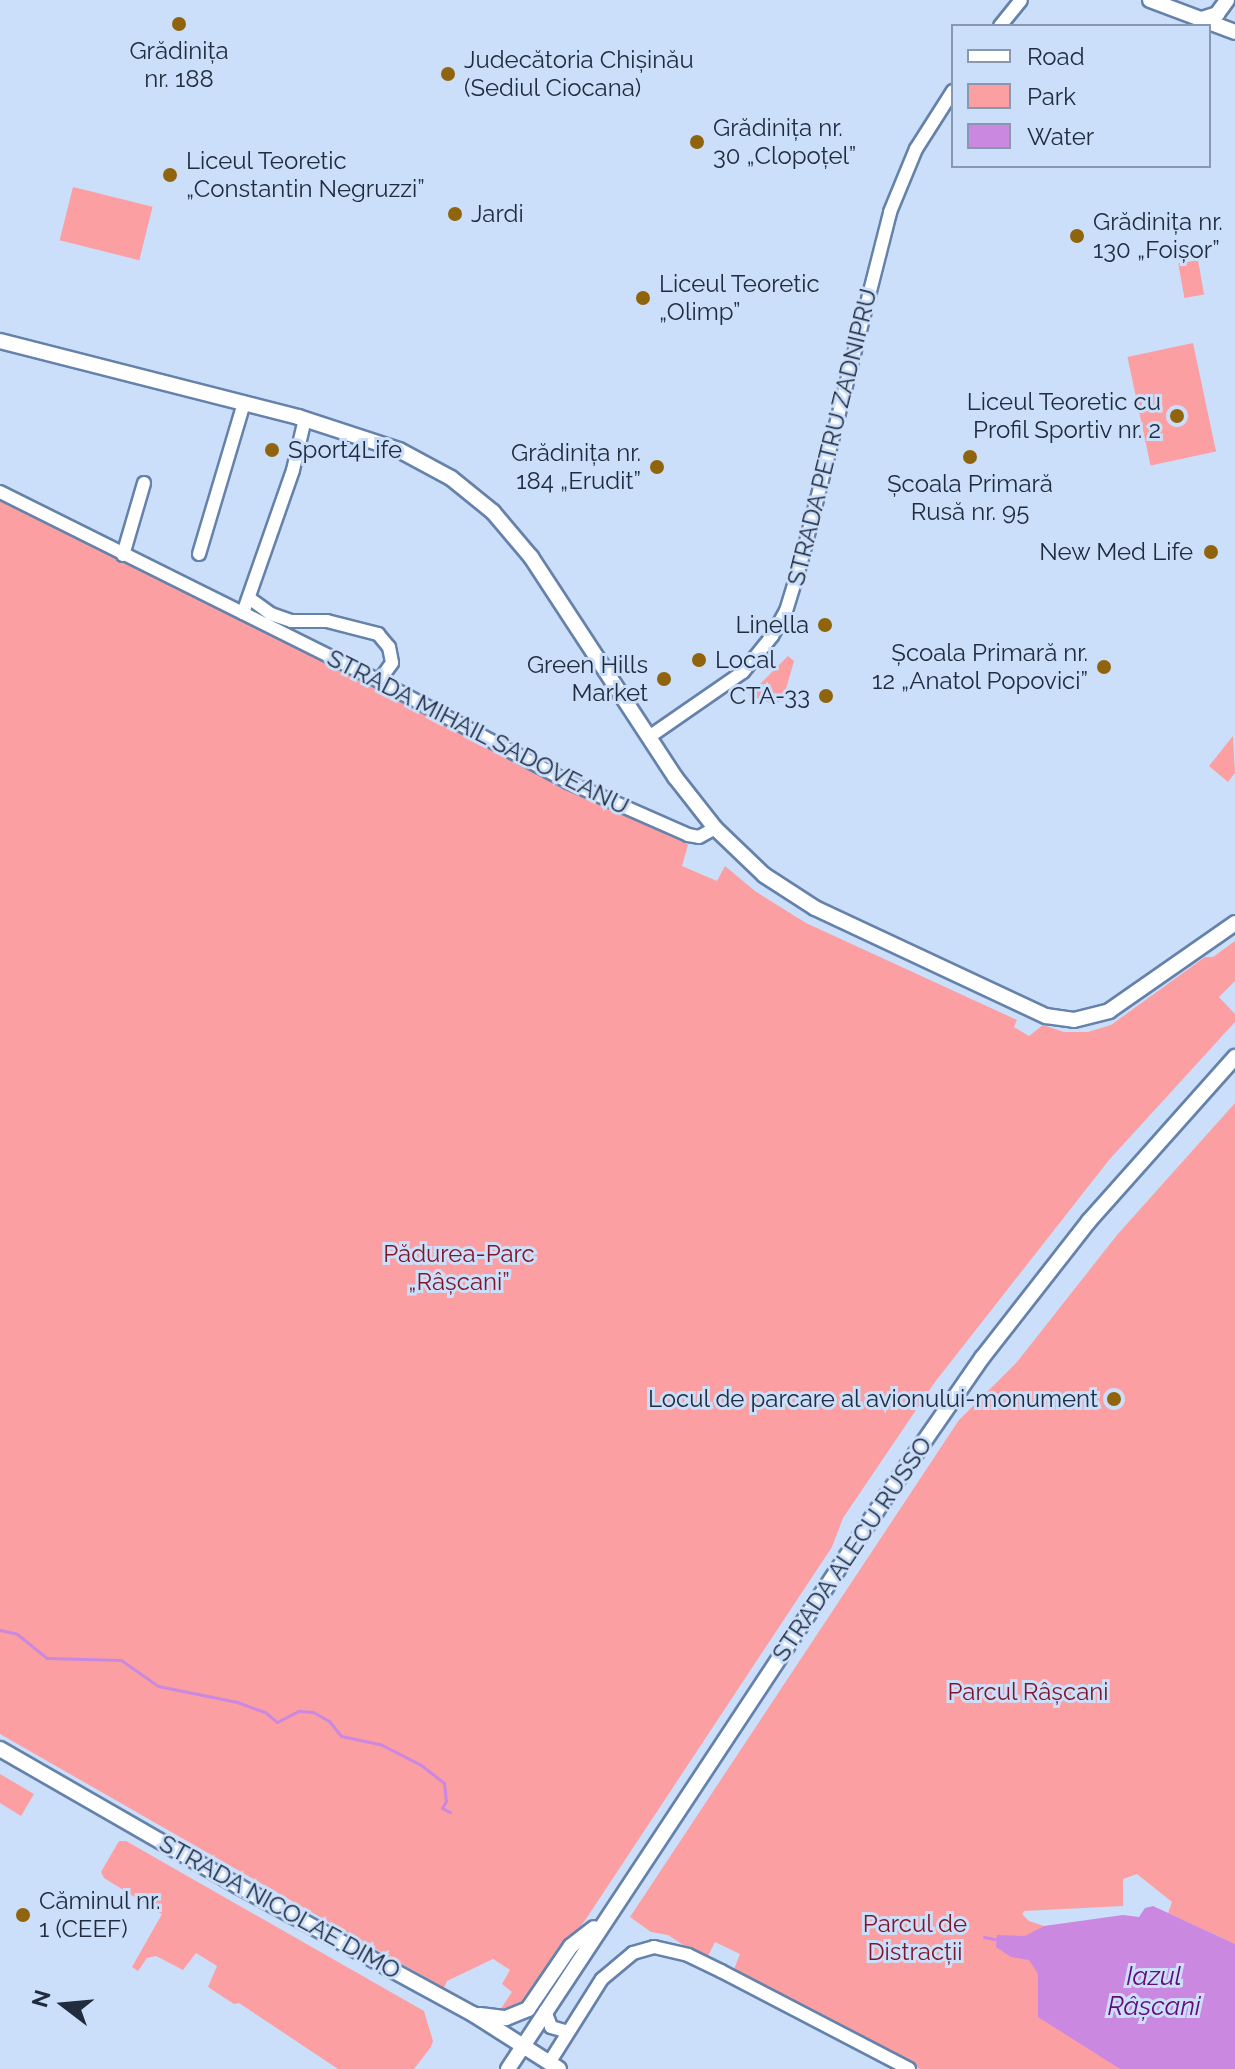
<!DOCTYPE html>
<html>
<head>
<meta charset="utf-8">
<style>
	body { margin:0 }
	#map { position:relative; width:1235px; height:2069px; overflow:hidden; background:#ccdffa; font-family:Raleway,sans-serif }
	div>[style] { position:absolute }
	.green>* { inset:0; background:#fc9fa2; transform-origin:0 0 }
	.water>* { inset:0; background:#ca88e1 }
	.stream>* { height:3px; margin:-1.5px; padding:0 1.5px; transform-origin:1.5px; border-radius:1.5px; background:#ca88e1 }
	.roads { filter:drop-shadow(2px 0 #6582ab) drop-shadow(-2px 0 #6582ab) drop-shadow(0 2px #6582ab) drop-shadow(0 -2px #6582ab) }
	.minor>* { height:12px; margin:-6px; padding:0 6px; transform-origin:6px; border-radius:6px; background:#fff }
	.major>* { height:14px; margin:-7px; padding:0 7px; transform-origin:7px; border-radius:7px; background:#fff }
	.dots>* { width:22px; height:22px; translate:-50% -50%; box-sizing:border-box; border:4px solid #ccdffa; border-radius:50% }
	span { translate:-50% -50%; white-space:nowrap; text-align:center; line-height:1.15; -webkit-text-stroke:6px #ccdffa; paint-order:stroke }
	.poi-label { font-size:24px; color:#212d3f }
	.left { translate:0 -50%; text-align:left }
	.right { translate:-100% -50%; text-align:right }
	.street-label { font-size:24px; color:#212d3f }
	.park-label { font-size:24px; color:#7e1528 }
	.water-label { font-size:26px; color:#640a7b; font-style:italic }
	.legend { position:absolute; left:951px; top:24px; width:260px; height:144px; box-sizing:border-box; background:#ccdffa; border:2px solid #8898af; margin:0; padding:10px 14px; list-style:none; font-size:24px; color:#212d3f }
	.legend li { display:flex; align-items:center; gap:16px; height:40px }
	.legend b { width:40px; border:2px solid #8898af }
	.north { position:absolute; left:24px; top:1965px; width:80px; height:80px; -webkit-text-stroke:6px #ccdffa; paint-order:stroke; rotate:286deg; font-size:22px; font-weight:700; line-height:32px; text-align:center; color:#212d3f }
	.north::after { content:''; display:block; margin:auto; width:28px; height:36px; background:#212d3f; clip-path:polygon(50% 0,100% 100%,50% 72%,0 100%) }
</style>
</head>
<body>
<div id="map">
	<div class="green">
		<i style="left:73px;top:187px;width:82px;height:55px;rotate:14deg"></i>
		<i style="left:1198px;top:260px;width:35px;height:20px;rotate:80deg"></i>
		<i style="left:1193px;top:343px;width:111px;height:67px;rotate:78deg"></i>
		<i style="clip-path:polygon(0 496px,572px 790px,681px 839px,688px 845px,682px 866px,717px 881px,725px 866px,755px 891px,806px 923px,1017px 1020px,1014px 1027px,1029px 1036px,1043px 1025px,1064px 1032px,1088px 1032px,1111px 1025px,1205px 957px,1213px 957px,1235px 941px,1235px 981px,1219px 997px,1235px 1014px,1235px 1022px,1109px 1160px,935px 1382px,843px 1518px,832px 1547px,586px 1919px,522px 2006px,505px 2013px,500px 2010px,512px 1992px,502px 1984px,510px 1970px,493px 1959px,447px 1981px,444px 1988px,0 1734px)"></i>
		<i style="clip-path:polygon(788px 656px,794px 661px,783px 700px,773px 704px,749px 695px)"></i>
		<i style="clip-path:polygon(1233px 736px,1235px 773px,1228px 782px,1209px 766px)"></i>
		<i style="clip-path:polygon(1235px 1103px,1235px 1944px,1168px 1913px,1172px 1902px,1137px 1874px,1123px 1879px,1123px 1906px,1024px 1911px,1022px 1914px,1029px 1921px,1044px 1926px,1107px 2059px,1120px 2069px,1132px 2069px,920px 2069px,824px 2015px,733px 1972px,740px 1954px,715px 1942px,706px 1960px,668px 1935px,651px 1932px,630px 1917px,959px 1420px,1017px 1362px,1117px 1235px)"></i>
		<i style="clip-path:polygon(0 1774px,34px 1794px,21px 1816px,0 1803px)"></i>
		<i style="clip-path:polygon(119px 1841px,126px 1841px,424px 2011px,433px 2041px,431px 2047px,414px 2069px,338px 2069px,239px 2003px,234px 2004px,208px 1987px,217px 1966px,196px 1953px,183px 1970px,156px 1956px,147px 1958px,138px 1971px,132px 1967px,162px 1914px,104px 1878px,101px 1872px)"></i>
	</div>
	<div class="water">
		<i style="clip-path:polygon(1153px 1906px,1235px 1944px,1235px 2069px,1120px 2069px,1038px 2017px,1038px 1974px,1029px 1960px,1011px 1957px,996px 1947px,997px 1935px,1025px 1936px,1044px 1926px,1123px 1915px,1139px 1917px,1145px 1908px)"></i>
	</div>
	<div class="stream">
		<i style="left:0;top:1630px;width:17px;rotate:13deg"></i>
		<i style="left:17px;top:1634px;width:38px;rotate:39deg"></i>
		<i style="left:47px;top:1658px;width:74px;rotate:1.5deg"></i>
		<i style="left:121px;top:1660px;width:45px;rotate:35.1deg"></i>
		<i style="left:158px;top:1686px;width:81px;rotate:11.4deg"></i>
		<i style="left:237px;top:1702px;width:30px;rotate:20deg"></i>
		<i style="left:265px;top:1712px;width:16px;rotate:40deg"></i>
		<i style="left:277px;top:1722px;width:25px;rotate:-27deg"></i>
		<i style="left:299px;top:1711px;width:14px;rotate:4deg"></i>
		<i style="left:313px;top:1712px;width:18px;rotate:29deg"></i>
		<i style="left:329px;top:1721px;width:19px;rotate:51deg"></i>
		<i style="left:341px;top:1736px;width:40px;rotate:12deg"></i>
		<i style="left:380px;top:1744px;width:46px;rotate:27.1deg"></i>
		<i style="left:421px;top:1765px;width:29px;rotate:38deg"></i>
		<i style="left:444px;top:1783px;width:18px;rotate:84deg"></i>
		<i style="left:446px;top:1801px;width:8px;rotate:120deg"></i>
		<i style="left:442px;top:1808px;width:9px;rotate:27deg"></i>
		<i style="left:984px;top:1937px;width:15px;rotate:11deg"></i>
	</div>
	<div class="roads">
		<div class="minor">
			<i style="left:1000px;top:26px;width:33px;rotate:-51deg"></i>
			<i style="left:0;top:492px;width:424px;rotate:26.5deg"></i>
			<i style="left:379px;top:681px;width:214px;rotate:28.1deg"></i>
			<i style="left:568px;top:782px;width:131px;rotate:23.8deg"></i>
			<i style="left:688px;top:835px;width:11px;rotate:10deg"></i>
			<i style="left:699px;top:837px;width:18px;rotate:-29deg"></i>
			<i style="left:199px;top:554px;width:158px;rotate:-73.4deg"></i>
			<i style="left:123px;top:555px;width:75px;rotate:-73.7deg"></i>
			<i style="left:249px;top:598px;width:27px;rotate:36deg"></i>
			<i style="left:271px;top:614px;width:21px;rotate:19deg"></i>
			<i style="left:291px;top:621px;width:36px"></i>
			<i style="left:327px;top:621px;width:53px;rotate:14.3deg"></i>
			<i style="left:378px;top:634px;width:17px;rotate:50deg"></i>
			<i style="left:389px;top:647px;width:16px;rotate:79deg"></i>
			<i style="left:392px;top:663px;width:22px;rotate:126deg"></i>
			<i style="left:243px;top:613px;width:151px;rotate:-70.7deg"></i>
			<i style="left:293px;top:470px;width:52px;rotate:-76.8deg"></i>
			<i style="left:649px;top:737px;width:114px;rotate:-34.7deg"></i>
			<i style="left:743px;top:672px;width:46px;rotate:-51.1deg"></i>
			<i style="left:772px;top:636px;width:29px;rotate:-61deg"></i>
			<i style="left:786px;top:611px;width:51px;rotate:-73deg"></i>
			<i style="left:801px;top:562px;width:361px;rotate:-75.7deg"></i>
			<i style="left:890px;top:212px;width:68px;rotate:-67.6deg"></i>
			<i style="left:916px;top:149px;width:69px;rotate:-57.5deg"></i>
			<i style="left:545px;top:2011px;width:17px;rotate:69deg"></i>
			<i style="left:551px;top:2027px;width:18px;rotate:16deg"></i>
			<i style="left:549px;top:2063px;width:99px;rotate:-57.8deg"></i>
			<i style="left:602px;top:1979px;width:40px;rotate:-40deg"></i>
			<i style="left:633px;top:1953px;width:22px;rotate:-16deg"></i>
			<i style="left:654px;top:1947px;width:35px;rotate:13deg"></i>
			<i style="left:688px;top:1955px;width:37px;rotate:26deg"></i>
			<i style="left:721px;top:1971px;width:212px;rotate:27.5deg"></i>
		</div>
		<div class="major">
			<i style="left:1150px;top:0;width:91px;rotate:20.6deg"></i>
			<i style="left:1202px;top:19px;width:16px;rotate:-18deg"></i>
			<i style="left:1217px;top:14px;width:17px;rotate:-54deg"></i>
			<i style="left:0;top:341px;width:308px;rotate:14.3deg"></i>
			<i style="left:298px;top:417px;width:106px;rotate:18.1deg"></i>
			<i style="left:399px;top:450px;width:59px;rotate:28.3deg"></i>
			<i style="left:451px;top:478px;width:54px;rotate:39deg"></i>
			<i style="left:493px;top:512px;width:59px;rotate:49.8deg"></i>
			<i style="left:531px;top:557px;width:263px;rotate:56.8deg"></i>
			<i style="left:675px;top:777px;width:65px;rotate:51.9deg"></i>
			<i style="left:715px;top:828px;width:68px;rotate:43.8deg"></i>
			<i style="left:764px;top:875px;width:61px;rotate:32.9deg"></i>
			<i style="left:815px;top:908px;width:255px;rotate:25.1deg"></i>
			<i style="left:1046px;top:1016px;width:28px;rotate:8deg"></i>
			<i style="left:1074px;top:1020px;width:36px;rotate:-14deg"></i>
			<i style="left:1109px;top:1011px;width:154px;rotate:-34.9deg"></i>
			<i style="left:0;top:1749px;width:275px;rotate:29.9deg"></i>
			<i style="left:238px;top:1886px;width:268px;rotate:28.6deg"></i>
			<i style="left:473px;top:2014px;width:102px;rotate:32.6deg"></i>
			<i style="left:480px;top:2015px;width:26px;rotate:7deg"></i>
			<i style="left:506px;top:2018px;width:24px;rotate:-22deg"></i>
			<i style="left:528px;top:2009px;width:76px;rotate:-55.7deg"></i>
			<i style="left:571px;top:1946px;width:29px;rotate:-38deg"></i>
			<i style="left:508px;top:2069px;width:688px;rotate:-56.56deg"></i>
			<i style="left:887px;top:1495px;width:167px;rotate:-55.3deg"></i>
			<i style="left:982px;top:1358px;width:174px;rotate:-52deg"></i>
			<i style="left:1089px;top:1221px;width:220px;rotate:-48.3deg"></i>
		</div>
	</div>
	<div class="dots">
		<i style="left:179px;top:24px;background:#90640d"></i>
		<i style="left:448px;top:74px;background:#90640d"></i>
		<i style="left:697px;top:142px;background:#90640d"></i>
		<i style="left:170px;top:175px;background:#90640d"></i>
		<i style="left:455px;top:214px;background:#90640d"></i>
		<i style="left:1077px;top:236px;background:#90640d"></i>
		<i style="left:643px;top:298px;background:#90640d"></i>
		<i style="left:1177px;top:416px;background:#90640d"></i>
		<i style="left:272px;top:450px;background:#90640d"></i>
		<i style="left:970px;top:457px;background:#90640d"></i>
		<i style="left:657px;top:467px;background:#90640d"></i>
		<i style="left:1211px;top:552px;background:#90640d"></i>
		<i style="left:825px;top:625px;background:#90640d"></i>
		<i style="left:699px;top:660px;background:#90640d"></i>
		<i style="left:1104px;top:667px;background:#90640d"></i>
		<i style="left:664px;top:679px;background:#90640d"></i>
		<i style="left:826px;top:696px;background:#90640d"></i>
		<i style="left:1114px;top:1399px;background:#90640d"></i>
		<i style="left:23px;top:1915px;background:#90640d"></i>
	</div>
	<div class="poi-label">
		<span style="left:179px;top:65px">Grădinița<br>nr. 188</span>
		<span class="left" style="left:464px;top:74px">Judecătoria Chișinău<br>(Sediul Ciocana)</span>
		<span class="left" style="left:713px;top:142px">Grădinița nr.<br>30 „Clopoțel”</span>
		<span class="left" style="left:186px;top:175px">Liceul Teoretic<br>„Constantin Negruzzi”</span>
		<span class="left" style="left:471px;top:214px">Jardi</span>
		<span class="left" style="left:1093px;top:236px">Grădinița nr.<br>130 „Foișor”</span>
		<span class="left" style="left:659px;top:298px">Liceul Teoretic<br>„Olimp”</span>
		<span class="right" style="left:1161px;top:416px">Liceul Teoretic cu<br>Profil Sportiv nr. 2</span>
		<span class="left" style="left:288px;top:450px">Sport4Life</span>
		<span class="right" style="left:641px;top:467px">Grădinița nr.<br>184 „Erudit”</span>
		<span style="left:970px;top:498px">Școala Primară<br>Rusă nr. 95</span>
		<span class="right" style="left:1193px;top:552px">New Med Life</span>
		<span class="right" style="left:809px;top:625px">Linella</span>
		<span class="right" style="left:1088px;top:667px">Școala Primară nr.<br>12 „Anatol Popovici”</span>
		<span class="left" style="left:715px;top:660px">Local</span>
		<span class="right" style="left:648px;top:679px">Green Hills<br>Market</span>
		<span class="right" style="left:810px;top:696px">CTA-33</span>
		<span class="right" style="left:1098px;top:1399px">Locul de parcare al avionului-monument</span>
		<span class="left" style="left:39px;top:1915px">Căminul nr.<br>1 (CEEF)</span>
	</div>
	<div class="street-label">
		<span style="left:832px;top:437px;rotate:-76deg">STRADA PETRU ZADNIPRU</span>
		<span style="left:478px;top:732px;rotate:27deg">STRADA MIHAIL SADOVEANU</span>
		<span style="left:852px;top:1549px;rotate:-56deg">STRADA ALECU RUSSO</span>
		<span style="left:280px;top:1907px;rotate:29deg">STRADA NICOLAE DIMO</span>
	</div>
	<div class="park-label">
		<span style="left:459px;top:1268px">Pădurea-Parc<br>„Râșcani”</span>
		<span style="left:1028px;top:1692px">Parcul Râșcani</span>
		<span style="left:915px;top:1938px">Parcul de<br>Distracții</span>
	</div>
	<div class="water-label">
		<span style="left:1154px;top:1992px">Iazul<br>Râșcani</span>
	</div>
	<ul class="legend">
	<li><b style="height:10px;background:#fff"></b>Road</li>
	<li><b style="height:22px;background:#fc9fa2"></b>Park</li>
	<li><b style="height:22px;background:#ca88e1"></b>Water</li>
	</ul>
	<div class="north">N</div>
</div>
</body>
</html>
